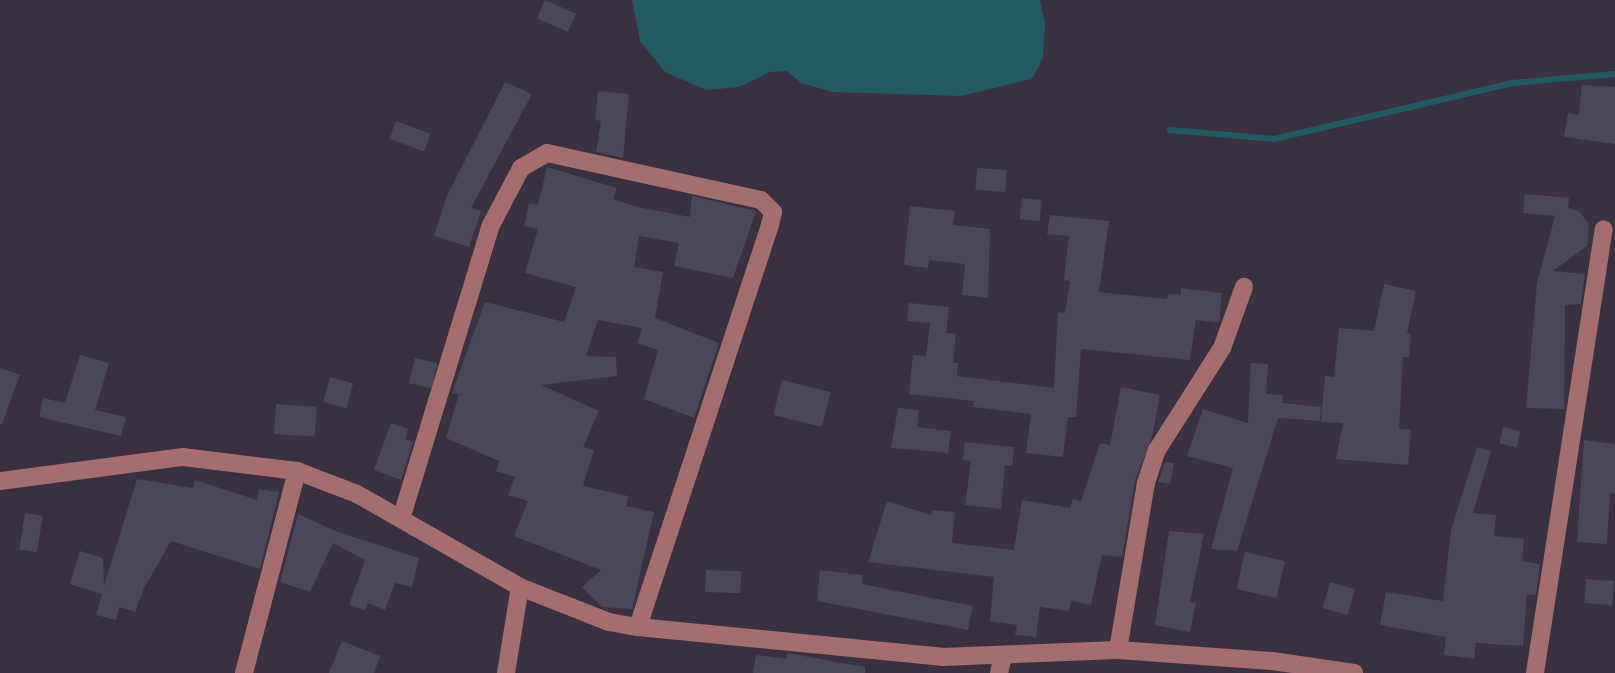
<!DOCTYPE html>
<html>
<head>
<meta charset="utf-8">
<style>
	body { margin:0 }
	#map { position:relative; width:1615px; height:673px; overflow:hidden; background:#393141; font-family:"PT Serif",serif }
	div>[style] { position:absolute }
	.water>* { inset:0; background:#205b63 }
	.stream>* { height:6px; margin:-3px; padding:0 3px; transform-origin:3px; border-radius:3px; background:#205b63 }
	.building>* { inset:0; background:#494759; transform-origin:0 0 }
	.minor>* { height:18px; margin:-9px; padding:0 9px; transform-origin:9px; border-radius:9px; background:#a56d6d }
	span { translate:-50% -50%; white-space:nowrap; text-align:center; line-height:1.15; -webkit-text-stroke:5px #1e1b22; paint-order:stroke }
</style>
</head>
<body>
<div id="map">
	<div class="water">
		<i style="clip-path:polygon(632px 0,1040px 0,1045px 22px,1043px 58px,1032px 79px,961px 96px,833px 92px,801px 83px,787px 71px,770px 72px,739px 87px,706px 90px,665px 72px,640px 41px)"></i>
	</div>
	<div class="stream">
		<i style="left:1170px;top:130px;width:104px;rotate:4.9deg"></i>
		<i style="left:1274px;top:139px;width:244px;rotate:-13.2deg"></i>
		<i style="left:1512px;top:83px;width:103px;rotate:-5deg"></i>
	</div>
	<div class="building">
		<i style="left:545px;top:0;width:34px;height:20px;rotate:24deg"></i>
		<i style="clip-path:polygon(505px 82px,532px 94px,471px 208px,481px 211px,469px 247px,434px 236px,447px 196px)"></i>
		<i style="clip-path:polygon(1582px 85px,1615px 87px,1615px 144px,1564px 137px,1568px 113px,1579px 115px)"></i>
		<i style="clip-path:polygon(598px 91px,629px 94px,623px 158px,596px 152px,601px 121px,595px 120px)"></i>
		<i style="left:396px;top:121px;width:37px;height:19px;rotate:20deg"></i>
		<i style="clip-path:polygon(547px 167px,617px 188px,613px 199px,638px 207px,690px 217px,692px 196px,756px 211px,733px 278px,674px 266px,679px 243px,639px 236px,634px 267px,663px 272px,655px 318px,719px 343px,694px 418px,644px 399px,658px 350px,637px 343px,642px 328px,598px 320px,586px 356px,616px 357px,617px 376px,541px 385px,599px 411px,583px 447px,594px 450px,583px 486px,628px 496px,626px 506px,654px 512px,632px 609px,602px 607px,582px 587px,601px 570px,514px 536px,528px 501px,508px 495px,515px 477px,496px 471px,499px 461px,446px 438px,459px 394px,452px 393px,485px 302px,564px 322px,576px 287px,525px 273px,538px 229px,524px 226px,529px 203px,538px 205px)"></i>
		<i style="left:977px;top:168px;width:30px;height:22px;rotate:4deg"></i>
		<i style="clip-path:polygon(1525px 194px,1569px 198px,1568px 208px,1579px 211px,1589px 224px,1587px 246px,1553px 271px,1585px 274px,1581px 304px,1565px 305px,1564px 409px,1526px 408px,1537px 283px,1555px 216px,1523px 213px)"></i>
		<i style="left:1022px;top:198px;width:20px;height:21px;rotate:6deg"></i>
		<i style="clip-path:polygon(910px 206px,955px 211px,953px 225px,990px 229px,988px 298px,962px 295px,965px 264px,929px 260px,928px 268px,904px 265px)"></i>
		<i style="clip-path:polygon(1050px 215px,1109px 221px,1099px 292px,1167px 299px,1168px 294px,1181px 295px,1181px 288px,1222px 293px,1219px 323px,1196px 320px,1190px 360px,1081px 349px,1076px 417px,1068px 417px,1063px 457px,1026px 453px,1031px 414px,973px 407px,974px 401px,909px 394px,913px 355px,926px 356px,930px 323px,907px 321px,909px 303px,949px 307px,946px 333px,956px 334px,953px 363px,958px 363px,957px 376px,1054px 388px,1058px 312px,1065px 313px,1070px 281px,1064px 280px,1069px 236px,1047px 234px)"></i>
		<i style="clip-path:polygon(1384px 284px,1416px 291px,1407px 334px,1411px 334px,1409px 357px,1403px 357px,1399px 429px,1411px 430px,1408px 465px,1336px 459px,1343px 423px,1321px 422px,1325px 376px,1334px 377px,1339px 328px,1374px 331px)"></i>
		<i style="clip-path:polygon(80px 355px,109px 363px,95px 410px,126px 417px,121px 436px,39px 417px,43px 398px,65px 403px)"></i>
		<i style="left:415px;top:358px;width:23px;height:26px;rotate:13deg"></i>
		<i style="clip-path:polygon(1251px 363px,1268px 364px,1266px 394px,1283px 395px,1282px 403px,1321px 407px,1320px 421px,1278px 418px,1237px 551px,1211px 549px,1233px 468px,1187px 456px,1203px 409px,1248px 423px)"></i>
		<i style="clip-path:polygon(0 368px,20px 375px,2px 424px,0 424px)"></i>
		<i style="left:330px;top:377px;width:24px;height:26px;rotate:15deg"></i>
		<i style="left:782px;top:380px;width:50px;height:36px;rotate:14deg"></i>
		<i style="clip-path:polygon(1121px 387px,1160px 395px,1152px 437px,1135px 481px,1122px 557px,1102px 555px,1091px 605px,1071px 601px,1069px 611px,1040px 607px,1036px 637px,1015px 635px,1017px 625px,990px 621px,994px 577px,868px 562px,887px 501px,931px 515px,932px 510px,955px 512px,952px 543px,1014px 550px,1022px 500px,1070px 508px,1073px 499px,1081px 501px,1100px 443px,1110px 445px)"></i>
		<i style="left:276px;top:404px;width:41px;height:30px;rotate:4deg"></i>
		<i style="clip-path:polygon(898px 408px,919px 410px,917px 427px,951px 431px,948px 453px,891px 448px)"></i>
		<i style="clip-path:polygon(391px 423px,408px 429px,405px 439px,413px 442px,401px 480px,374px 470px)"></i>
		<i style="left:1503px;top:427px;width:18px;height:17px;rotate:13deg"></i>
		<i style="clip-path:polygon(1584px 440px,1615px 444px,1615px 494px,1610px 493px,1607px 544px,1577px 542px)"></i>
		<i style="clip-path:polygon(965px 442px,1014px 447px,1012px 466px,1005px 465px,1001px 509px,965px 505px,971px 461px,963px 460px)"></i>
		<i style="clip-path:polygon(1477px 447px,1491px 451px,1473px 513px,1496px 515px,1494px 536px,1524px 539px,1522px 561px,1540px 564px,1536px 595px,1527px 594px,1523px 646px,1476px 643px,1474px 659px,1444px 655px,1446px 637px,1380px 625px,1386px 592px,1443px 601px,1451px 530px)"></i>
		<i style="clip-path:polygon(1165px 462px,1174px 463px,1170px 484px,1158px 482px)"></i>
		<i style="clip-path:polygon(137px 479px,193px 488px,195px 480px,257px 500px,259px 489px,279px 492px,260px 569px,171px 541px,144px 588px,135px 612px,119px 607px,116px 620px,96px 615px,102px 594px,70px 584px,80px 551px,103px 558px,104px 586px)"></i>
		<i style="left:25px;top:513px;width:18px;height:37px;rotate:9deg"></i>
		<i style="clip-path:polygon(298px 514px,338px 532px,419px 558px,412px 587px,395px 583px,385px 610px,368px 603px,365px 610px,349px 605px,365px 560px,333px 543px,310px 592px,280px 582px)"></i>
		<i style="clip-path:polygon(1169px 531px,1204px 534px,1190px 602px,1196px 603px,1190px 632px,1155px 625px)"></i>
		<i style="left:1245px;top:552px;width:41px;height:38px;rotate:13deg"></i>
		<i style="left:706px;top:570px;width:35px;height:22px;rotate:2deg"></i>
		<i style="clip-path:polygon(820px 570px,863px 575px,862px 584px,973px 606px,968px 630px,817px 601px)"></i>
		<i style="left:1586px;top:579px;width:28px;height:24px;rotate:4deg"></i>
		<i style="left:1330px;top:582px;width:26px;height:27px;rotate:16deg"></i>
		<i style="clip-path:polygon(342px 641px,380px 656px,374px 673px,329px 673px)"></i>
		<i style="clip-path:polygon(787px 653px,865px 667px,865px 673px,753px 673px,756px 655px,786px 659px)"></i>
	</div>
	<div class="minor">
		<i style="left:0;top:481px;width:185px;rotate:-7.5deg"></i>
		<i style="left:183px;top:457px;width:115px;rotate:7deg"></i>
		<i style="left:297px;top:471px;width:64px;rotate:21deg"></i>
		<i style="left:357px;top:494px;width:188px;rotate:29.7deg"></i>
		<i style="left:520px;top:587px;width:96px;rotate:21.5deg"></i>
		<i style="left:609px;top:622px;width:29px;rotate:10deg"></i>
		<i style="left:638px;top:627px;width:305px;rotate:5.6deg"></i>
		<i style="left:942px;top:657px;width:176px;rotate:-2.3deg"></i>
		<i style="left:1118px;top:650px;width:154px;rotate:4.1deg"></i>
		<i style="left:1272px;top:661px;width:83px;rotate:8.3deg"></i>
		<i style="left:401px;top:519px;width:307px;rotate:-73deg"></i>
		<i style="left:491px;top:225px;width:64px;rotate:-62.2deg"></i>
		<i style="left:521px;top:168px;width:30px;rotate:-30deg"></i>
		<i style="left:547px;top:153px;width:219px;rotate:12.4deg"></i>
		<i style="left:761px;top:200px;width:17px;rotate:45deg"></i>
		<i style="left:773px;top:212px;width:13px;rotate:103deg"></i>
		<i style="left:770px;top:225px;width:423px;rotate:108.2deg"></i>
		<i style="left:1118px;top:650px;width:169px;rotate:-80.5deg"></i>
		<i style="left:1146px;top:483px;width:35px;rotate:-72deg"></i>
		<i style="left:1157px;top:450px;width:121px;rotate:-57.5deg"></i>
		<i style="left:1222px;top:348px;width:65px;rotate:-70.2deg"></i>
		<i style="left:244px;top:673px;width:209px;rotate:-75.3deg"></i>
		<i style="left:506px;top:673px;width:87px;rotate:-80.8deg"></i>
		<i style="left:999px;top:673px;width:18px;rotate:-77deg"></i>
		<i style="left:1535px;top:673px;width:449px;rotate:-81.2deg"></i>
	</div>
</div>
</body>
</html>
